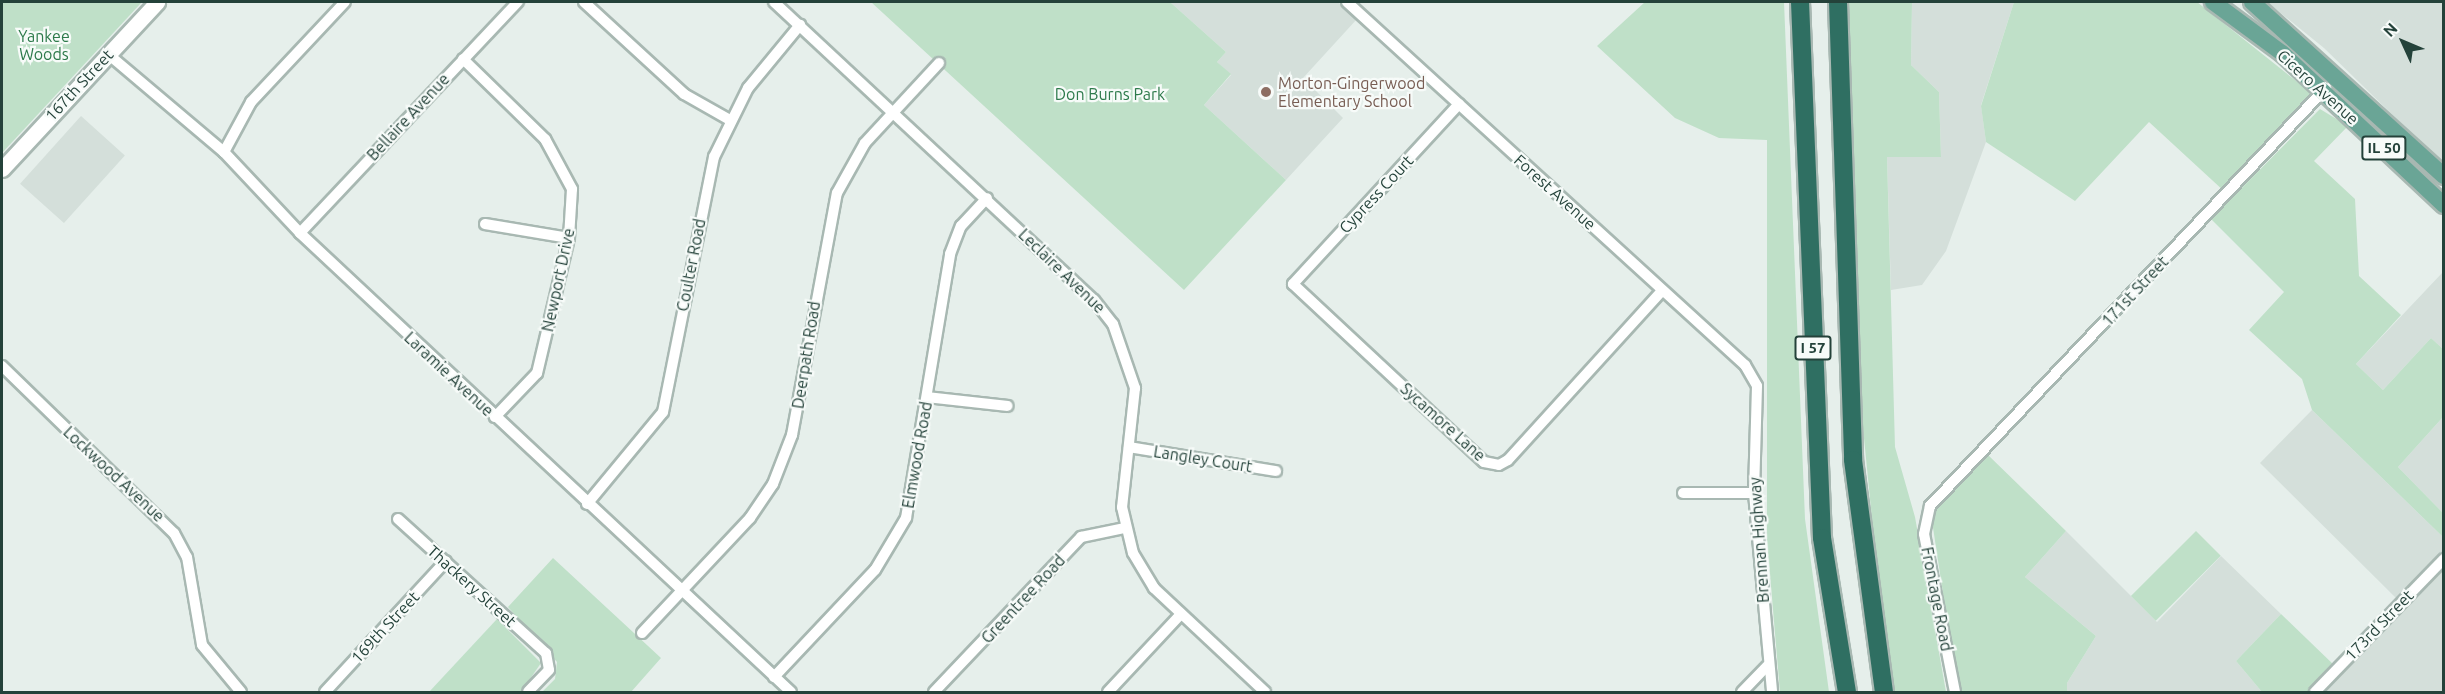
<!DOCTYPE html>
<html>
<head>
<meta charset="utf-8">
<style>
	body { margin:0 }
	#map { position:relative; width:2445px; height:694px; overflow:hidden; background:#e6efeb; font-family:Ubuntu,sans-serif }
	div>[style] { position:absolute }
	.built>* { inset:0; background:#d4dfda; transform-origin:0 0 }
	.green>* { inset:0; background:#bfe0c8; transform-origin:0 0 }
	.roads { filter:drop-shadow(2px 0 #a8b8b2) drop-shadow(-2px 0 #a8b8b2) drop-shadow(0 2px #a8b8b2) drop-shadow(0 -2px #a8b8b2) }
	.minor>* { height:10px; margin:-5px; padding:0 5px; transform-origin:5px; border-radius:5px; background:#fff }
	.secondary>* { height:15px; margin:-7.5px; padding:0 7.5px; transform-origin:7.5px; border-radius:7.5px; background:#fff }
	.primary>* { height:16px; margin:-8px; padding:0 8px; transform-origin:8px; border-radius:8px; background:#6aa596 }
	.motorway>* { height:18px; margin:-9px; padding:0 9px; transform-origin:9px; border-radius:9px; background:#2f6f62 }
	.dots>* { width:16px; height:16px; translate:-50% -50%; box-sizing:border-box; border:3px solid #f7fbf9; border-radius:50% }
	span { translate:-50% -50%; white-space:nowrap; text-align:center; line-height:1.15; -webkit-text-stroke:4.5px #f7fbf9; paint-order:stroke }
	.shield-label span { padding:2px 4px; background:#f7fbf9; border:2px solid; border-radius:4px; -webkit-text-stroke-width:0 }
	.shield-label { font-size:15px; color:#24423a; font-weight:700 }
	.park-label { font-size:16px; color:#2d7a4b }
	.education-label { font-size:16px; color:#785e54 }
	.left { translate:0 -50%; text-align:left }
	.street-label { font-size:16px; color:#24423a }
	.frame { position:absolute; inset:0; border:3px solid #24423a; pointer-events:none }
	.north { position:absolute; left:2373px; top:12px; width:60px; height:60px; -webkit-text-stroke:4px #f7fbf9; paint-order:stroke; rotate:314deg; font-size:16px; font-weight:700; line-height:24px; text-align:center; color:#24423a }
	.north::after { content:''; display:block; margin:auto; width:21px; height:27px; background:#24423a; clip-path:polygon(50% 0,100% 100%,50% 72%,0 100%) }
</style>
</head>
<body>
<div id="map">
	<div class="built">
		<i style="clip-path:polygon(1170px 2px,1338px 2px,1357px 19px,1303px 78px,1343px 118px,1286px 180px,1204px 105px,1231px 75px,1217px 62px,1226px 52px)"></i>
		<i style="clip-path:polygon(1912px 2px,2014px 2px,1981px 105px,1986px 142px,1946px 251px,1922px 285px,1891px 290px,1887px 157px,1941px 156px,1939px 92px,1911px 65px)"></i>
		<i style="clip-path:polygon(2267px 2px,2443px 2px,2443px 164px,2324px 48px)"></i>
		<i style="left:81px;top:116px;width:59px;height:91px;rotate:42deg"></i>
		<i style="clip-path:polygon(2443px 272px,2443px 349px,2431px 338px,2383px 390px,2356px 364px)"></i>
		<i style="clip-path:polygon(2312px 410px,2443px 537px,2443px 552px,2398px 600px,2260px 463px)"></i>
		<i style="clip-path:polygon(2443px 417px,2443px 513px,2398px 467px)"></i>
		<i style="clip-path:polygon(2066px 531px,2157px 622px,2221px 556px,2281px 614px,2236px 661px,2262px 692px,2067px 692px,2067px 683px,2096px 636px,2025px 577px)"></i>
		<i style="clip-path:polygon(2443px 567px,2443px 692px,2324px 692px)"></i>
	</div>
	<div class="green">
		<i style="clip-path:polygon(2px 2px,142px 2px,2px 153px)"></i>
		<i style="clip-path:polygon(871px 2px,1170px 2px,1226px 52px,1217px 62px,1231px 74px,1204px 105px,1286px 180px,1184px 290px)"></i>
		<i style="clip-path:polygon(1645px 2px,1784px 2px,1805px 519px,1829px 692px,1780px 692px,1767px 539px,1767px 140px,1719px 138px,1675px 118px,1597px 46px)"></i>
		<i style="clip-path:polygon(1849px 2px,1912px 2px,1911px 65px,1939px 92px,1941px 157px,1887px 157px,1895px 447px,1915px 517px,1946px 692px,1894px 692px,1880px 600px,1863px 428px)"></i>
		<i style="clip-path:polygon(2014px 2px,2197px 2px,2310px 92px,2307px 104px,2225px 192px,2149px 122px,2075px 201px,1986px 142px,1981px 106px)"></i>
		<i style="clip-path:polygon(2320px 109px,2348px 126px,2314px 161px,2355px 199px,2359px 276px,2401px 315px,2356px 364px,2383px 390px,2431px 338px,2443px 349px,2443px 417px,2398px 467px,2443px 513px,2443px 537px,2312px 410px,2302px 379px,2249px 330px,2284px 292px,2211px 219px)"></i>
		<i style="clip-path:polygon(1987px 454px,2066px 531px,2025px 577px,2096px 636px,2067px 683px,2067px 692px,1958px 692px,1932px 521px,1939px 503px)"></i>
		<i style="left:2196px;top:531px;width:35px;height:92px;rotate:45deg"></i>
		<i style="clip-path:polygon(553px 558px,661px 658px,631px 692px,542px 692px,555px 679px,557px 662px,508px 607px)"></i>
		<i style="clip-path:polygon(2281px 614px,2335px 666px,2310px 692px,2262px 692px,2236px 661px)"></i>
		<i style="clip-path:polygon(497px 619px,541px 663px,521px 692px,429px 692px)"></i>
	</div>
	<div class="roads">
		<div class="minor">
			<i style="left:584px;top:2px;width:136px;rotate:42.6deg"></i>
			<i style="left:684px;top:94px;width:53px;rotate:29.5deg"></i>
			<i style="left:774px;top:2px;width:437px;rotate:43deg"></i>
			<i style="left:1094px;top:300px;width:31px;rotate:52deg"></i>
			<i style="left:1113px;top:324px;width:68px;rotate:71deg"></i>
			<i style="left:1135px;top:388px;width:120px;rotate:96.2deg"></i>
			<i style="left:1122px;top:507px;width:47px;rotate:76.6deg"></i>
			<i style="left:1133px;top:553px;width:41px;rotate:59deg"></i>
			<i style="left:1154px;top:588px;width:152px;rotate:43.1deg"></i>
			<i style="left:1347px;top:2px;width:539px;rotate:42.37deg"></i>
			<i style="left:1745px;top:365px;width:24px;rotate:60deg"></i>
			<i style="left:1757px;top:386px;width:107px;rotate:91.6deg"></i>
			<i style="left:1754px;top:493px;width:200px;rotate:84.8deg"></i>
			<i style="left:108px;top:54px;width:152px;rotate:40.2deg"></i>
			<i style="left:224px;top:152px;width:111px;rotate:46.8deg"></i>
			<i style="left:300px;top:233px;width:672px;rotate:43.07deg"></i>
			<i style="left:463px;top:59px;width:115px;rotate:44.3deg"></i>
			<i style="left:545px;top:139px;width:57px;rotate:61.6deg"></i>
			<i style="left:572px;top:189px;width:49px;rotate:93.5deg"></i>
			<i style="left:569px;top:238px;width:139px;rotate:103.3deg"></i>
			<i style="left:537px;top:373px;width:61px;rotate:133.7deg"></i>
			<i style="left:1459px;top:104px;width:245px;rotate:132.7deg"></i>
			<i style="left:1293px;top:284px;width:261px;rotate:43deg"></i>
			<i style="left:1484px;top:462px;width:15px;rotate:11deg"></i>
			<i style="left:1499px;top:465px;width:10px;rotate:-29deg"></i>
			<i style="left:1508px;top:460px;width:229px;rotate:-47.7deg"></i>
			<i style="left:224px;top:152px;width:57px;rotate:-61.6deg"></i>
			<i style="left:251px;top:102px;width:137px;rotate:-46.8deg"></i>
			<i style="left:485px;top:224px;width:85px;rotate:9.5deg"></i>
			<i style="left:300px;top:233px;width:318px;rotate:-46.7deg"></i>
			<i style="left:2px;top:366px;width:240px;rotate:44.2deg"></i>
			<i style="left:174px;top:533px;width:27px;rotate:62deg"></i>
			<i style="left:187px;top:557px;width:89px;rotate:80.3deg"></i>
			<i style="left:202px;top:645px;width:61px;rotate:50.3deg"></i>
			<i style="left:927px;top:397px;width:81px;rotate:6.3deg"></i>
			<i style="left:1129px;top:447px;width:149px;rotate:9.3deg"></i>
			<i style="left:1683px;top:493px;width:71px"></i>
			<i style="left:587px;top:504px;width:119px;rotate:-50.4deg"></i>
			<i style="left:663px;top:412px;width:260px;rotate:-78.7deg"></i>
			<i style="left:714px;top:157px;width:77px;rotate:-63.8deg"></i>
			<i style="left:748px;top:88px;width:82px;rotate:-50.5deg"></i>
			<i style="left:398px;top:519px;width:200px;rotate:42.2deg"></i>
			<i style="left:546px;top:653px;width:17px;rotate:80deg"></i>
			<i style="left:549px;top:670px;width:30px;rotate:134deg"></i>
			<i style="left:642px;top:633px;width:158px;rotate:-46.8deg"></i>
			<i style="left:750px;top:518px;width:41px;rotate:-55.9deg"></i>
			<i style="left:773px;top:484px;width:53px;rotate:-68.8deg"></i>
			<i style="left:792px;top:435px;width:246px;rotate:-79.5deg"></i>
			<i style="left:837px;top:193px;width:57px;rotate:-60.8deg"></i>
			<i style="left:865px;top:143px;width:109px;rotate:-47.2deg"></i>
			<i style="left:774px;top:677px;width:147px;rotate:-46.7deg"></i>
			<i style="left:875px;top:570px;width:61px;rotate:-59.2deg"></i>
			<i style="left:906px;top:518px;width:268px;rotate:-80.5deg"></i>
			<i style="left:950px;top:254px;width:30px;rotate:-69deg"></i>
			<i style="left:961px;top:226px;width:38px;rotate:-47deg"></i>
			<i style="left:325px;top:692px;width:178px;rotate:-47.3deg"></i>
			<i style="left:934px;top:692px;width:214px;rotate:-46.5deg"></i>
			<i style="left:1081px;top:537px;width:45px;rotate:-11.6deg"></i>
			<i style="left:1108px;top:692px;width:107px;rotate:-46.9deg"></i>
			<i style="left:1742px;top:692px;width:37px;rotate:-46deg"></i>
			<i style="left:1955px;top:692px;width:161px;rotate:-101.1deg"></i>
			<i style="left:1924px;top:534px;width:29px;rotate:-78deg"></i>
			<i style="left:1930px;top:506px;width:576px;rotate:-46.55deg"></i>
			<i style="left:2315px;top:692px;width:185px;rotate:-45.9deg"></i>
		</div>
		<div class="secondary">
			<i style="left:2px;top:169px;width:228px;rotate:-47.1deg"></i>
		</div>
		<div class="primary">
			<i style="left:2213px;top:2px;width:86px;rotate:36.5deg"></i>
			<i style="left:2282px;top:53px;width:222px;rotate:43.2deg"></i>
			<i style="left:2252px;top:2px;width:259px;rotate:42.2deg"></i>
		</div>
		<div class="motorway">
			<i style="left:1800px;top:2px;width:536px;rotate:87.65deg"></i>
			<i style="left:1822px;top:538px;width:156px;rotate:80.8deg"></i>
			<i style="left:1838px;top:2px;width:458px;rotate:88.1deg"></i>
			<i style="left:1853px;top:460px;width:234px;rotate:82.4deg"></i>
		</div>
	</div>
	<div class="dots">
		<i style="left:1266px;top:92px;background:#8d6e63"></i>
	</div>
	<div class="shield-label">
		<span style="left:2384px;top:148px">IL 50</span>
		<span style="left:1813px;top:348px">I 57</span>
	</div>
	<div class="park-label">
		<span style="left:44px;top:45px">Yankee<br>Woods</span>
		<span style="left:1110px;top:94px">Don Burns Park</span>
	</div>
	<div class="education-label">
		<span class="left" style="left:1278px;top:92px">Morton-Gingerwood<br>Elementary School</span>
	</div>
	<div class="street-label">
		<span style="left:79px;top:85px;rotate:-47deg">167th Street</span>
		<span style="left:2318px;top:87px;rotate:42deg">Cicero Avenue</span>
		<span style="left:408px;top:117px;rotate:-47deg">Bellaire Avenue</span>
		<span style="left:1555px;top:192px;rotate:42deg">Forest Avenue</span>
		<span style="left:1376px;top:194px;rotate:-47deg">Cypress Court</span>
		<span style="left:691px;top:265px;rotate:-79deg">Coulter Road</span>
		<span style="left:1062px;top:271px;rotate:44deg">Leclaire Avenue</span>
		<span style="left:558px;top:280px;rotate:-78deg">Newport Drive</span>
		<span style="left:2135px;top:291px;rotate:-47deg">171st Street</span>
		<span style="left:806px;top:355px;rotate:-81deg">Deerpath Road</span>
		<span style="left:449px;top:374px;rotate:43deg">Laramie Avenue</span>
		<span style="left:1443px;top:422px;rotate:42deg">Sycamore Lane</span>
		<span style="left:917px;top:455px;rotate:-80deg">Elmwood Road</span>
		<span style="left:1203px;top:459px;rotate:9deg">Langley Court</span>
		<span style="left:114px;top:474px;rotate:43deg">Lockwood Avenue</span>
		<span style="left:1759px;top:540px;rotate:-94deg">Brennan Highway</span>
		<span style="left:472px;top:586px;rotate:42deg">Thackery Street</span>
		<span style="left:1023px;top:599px;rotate:-47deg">Greentree Road</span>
		<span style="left:1937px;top:599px;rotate:79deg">Frontage Road</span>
		<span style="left:2379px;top:625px;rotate:-46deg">173rd Street</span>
		<span style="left:385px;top:627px;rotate:-47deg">169th Street</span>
	</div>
	<div class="frame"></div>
	<div class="north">N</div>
</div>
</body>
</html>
